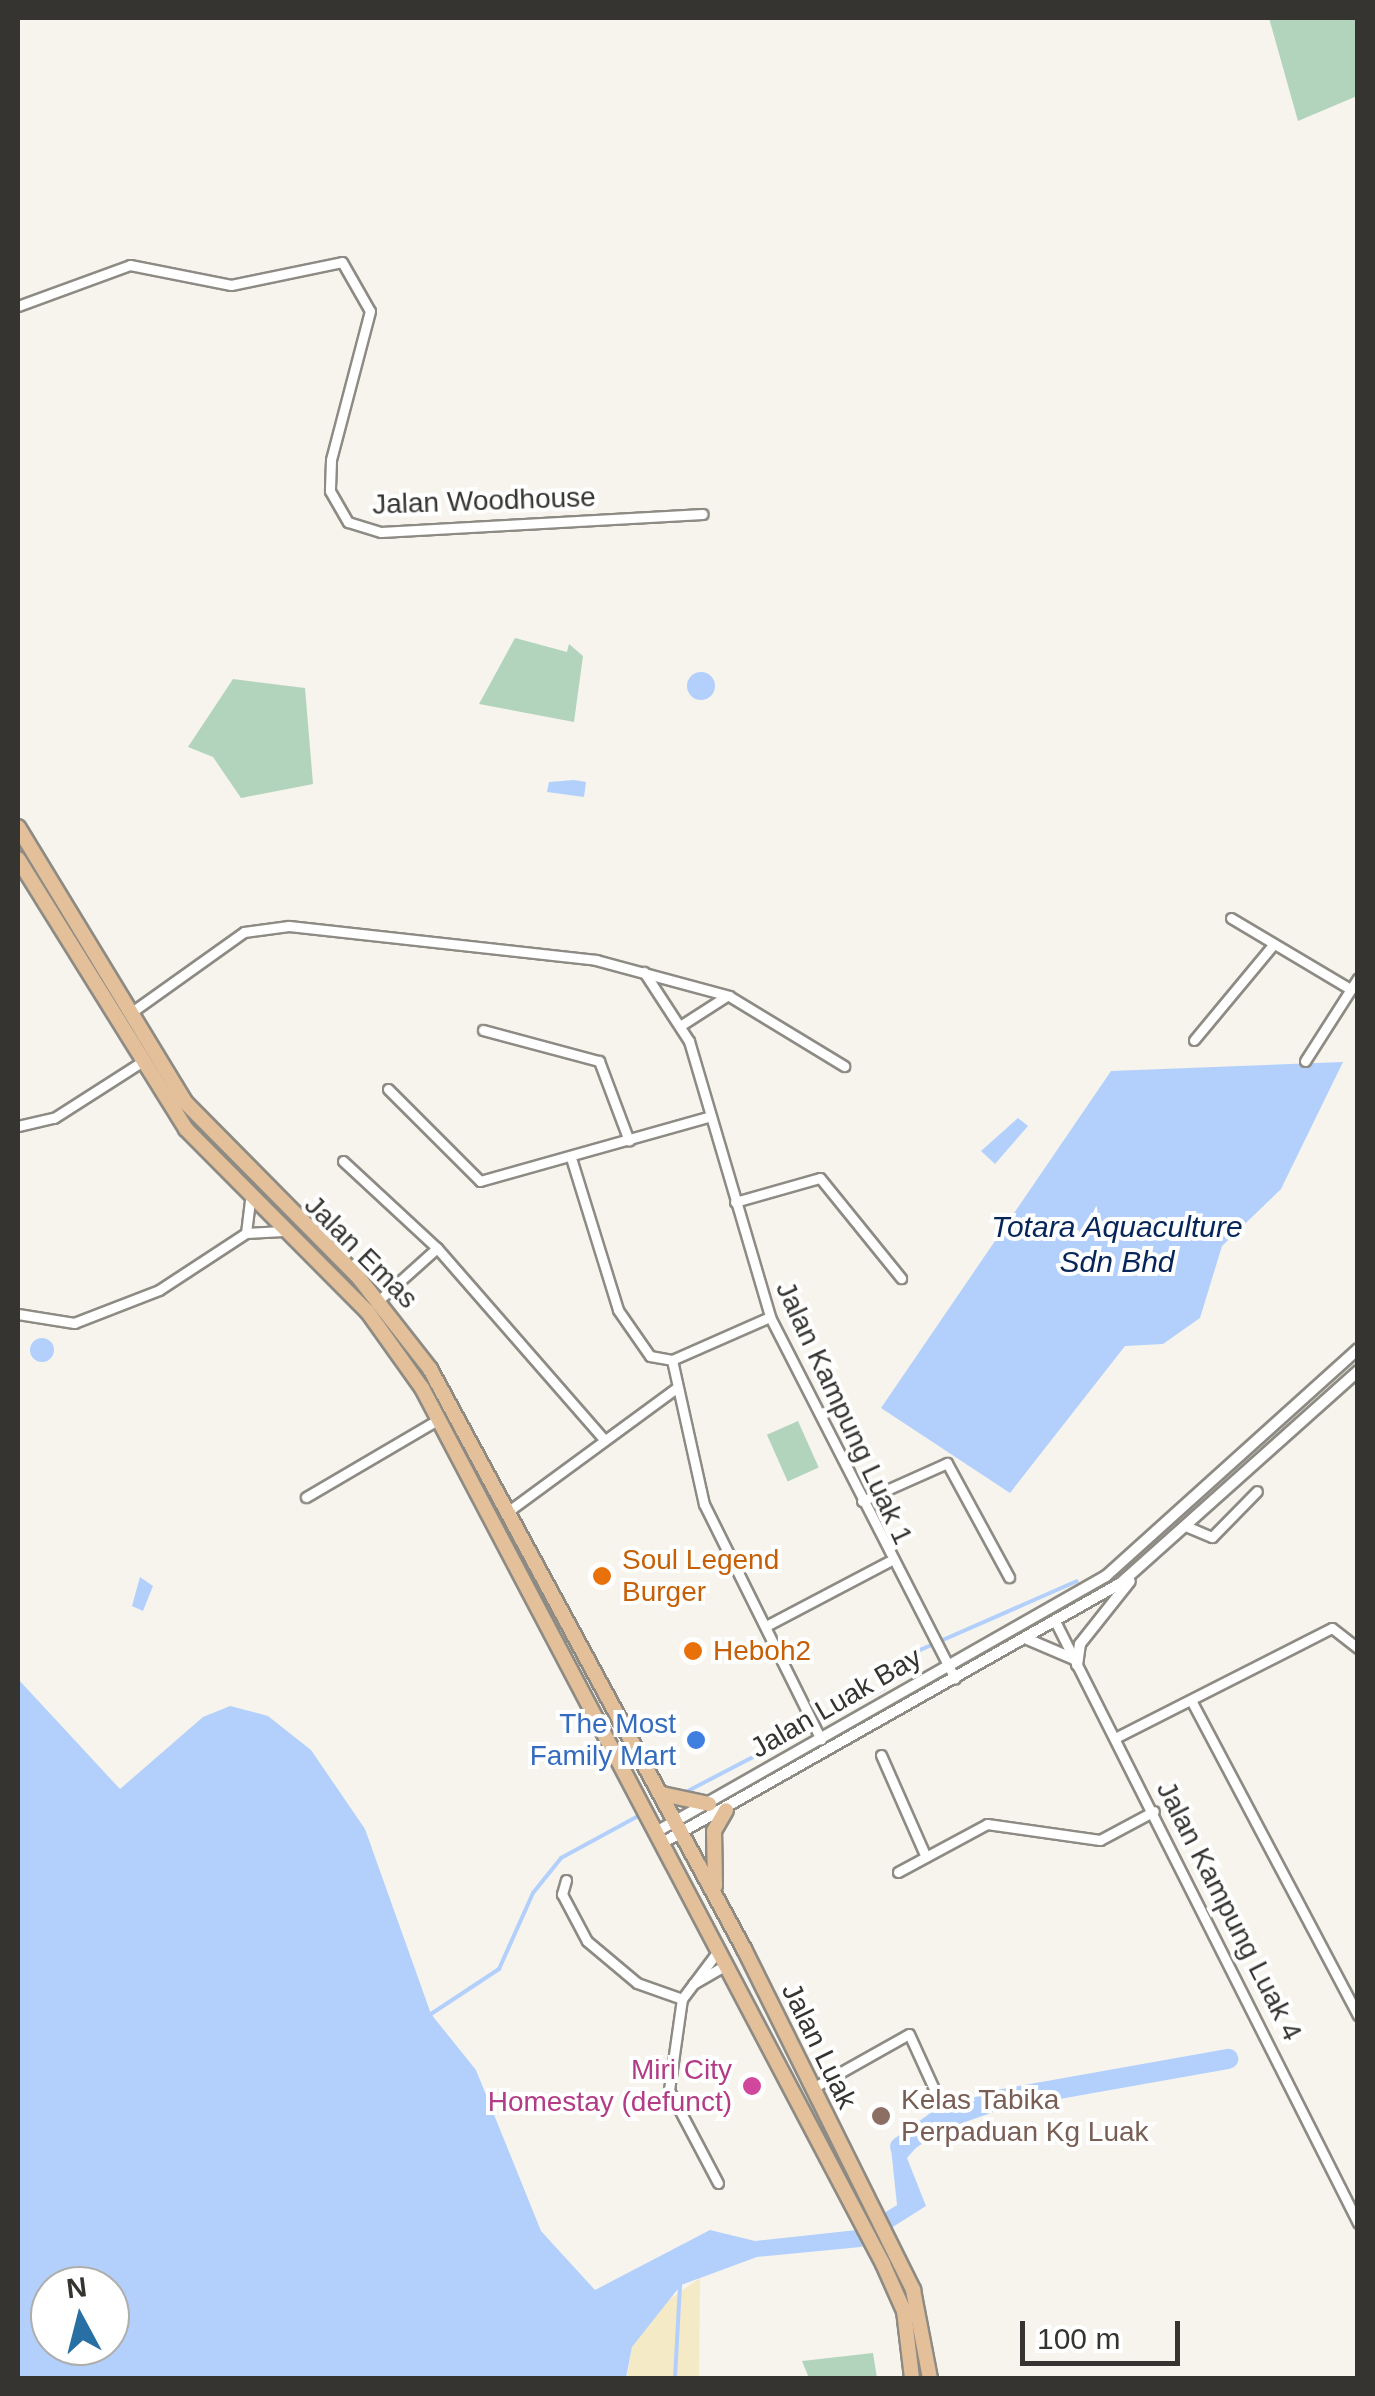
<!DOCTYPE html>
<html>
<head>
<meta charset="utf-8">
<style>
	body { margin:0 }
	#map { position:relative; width:1375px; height:2396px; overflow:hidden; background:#f6f4ec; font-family:Helvetica,sans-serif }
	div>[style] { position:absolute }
	.green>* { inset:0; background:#b2d4bd; transform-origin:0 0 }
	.sand>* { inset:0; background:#f4eac5 }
	.water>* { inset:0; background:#b3d0fd }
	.round { border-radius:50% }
	.stream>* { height:4px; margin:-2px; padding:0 2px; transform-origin:2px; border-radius:2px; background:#b3d0fd }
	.river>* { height:20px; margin:-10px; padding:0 10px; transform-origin:10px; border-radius:10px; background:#b3d0fd }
	.roads { filter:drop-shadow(2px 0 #8d8b84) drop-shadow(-2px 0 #8d8b84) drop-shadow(0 2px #8d8b84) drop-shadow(0 -2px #8d8b84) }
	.minor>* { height:9px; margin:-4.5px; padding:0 4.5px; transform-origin:4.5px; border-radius:4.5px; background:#fff }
	.tertiary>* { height:10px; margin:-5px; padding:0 5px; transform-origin:5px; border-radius:5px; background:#fff }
	.primary>* { height:14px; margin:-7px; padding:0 7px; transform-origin:7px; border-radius:7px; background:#e3c099 }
	.dots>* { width:28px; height:28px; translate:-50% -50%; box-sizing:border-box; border:5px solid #fff; border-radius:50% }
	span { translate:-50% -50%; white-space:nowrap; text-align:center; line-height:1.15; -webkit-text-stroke:8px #fff; paint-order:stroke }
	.street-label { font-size:28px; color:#353431 }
	.food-label { font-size:28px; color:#c56008 }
	.left { translate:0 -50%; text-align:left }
	.shop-label { font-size:28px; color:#366cbe }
	.right { translate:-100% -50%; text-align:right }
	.hotel-label { font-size:28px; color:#b23c85 }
	.education-label { font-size:28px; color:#785e54 }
	.water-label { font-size:30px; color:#06265a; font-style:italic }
	.frame { position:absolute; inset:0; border:20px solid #353431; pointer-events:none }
	.north { position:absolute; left:30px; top:2266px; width:100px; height:100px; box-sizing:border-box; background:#fff; border:2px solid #aeaead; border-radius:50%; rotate:353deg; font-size:28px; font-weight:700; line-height:40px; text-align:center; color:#353431 }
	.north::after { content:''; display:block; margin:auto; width:35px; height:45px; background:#2870a4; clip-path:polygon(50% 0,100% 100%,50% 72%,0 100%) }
	.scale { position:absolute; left:1020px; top:2321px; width:160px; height:45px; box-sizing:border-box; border:5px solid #353431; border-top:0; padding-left:12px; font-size:30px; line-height:35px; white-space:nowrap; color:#353431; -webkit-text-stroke:8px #fff; paint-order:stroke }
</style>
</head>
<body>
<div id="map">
	<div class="green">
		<i style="clip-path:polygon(1269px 18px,1357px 18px,1357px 96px,1298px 121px)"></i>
		<i style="clip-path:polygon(515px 638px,567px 652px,569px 644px,583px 656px,574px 722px,479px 704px)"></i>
		<i style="clip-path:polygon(233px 679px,305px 688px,313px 784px,241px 798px,213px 757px,188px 747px)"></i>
		<i style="left:798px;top:1421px;width:51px;height:34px;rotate:66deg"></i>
		<i style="clip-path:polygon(873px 2353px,877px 2378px,809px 2378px,802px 2361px)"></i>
	</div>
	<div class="sand">
		<i style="clip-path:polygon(700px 2278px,699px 2378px,627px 2378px,632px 2347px,656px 2309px)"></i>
	</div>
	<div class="water">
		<i class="round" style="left:687px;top:672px;width:28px;height:28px"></i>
		<i style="clip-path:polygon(574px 780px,586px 782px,584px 797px,547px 792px,549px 782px)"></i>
		<i style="clip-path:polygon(1343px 1062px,1281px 1189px,1222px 1246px,1200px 1318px,1163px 1344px,1125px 1346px,1010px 1493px,881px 1408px,1111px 1071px)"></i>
		<i style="clip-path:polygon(1018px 1118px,1028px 1126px,995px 1164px,981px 1151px)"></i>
		<i class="round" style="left:30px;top:1338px;width:24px;height:24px"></i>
		<i style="clip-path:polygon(140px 1577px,153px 1586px,143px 1611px,132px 1606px)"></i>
		<i style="clip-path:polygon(evenodd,18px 1679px,120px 1789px,203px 1717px,230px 1706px,268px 1716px,311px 1750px,365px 1829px,431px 2014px,476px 2070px,541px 2231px,595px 2290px,710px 2230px,755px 2241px,857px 2230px,897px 2205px,891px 2148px,918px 2126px,927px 2135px,907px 2158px,926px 2206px,861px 2247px,757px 2257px,681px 2285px,632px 2347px,626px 2378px,18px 2378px,18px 1679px,50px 2286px,110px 2286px,110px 2346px,50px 2346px,50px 2286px)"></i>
	</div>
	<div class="stream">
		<i style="left:684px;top:1793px;width:225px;rotate:-27.6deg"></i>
		<i style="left:883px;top:1689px;width:54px;rotate:-46.5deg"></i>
		<i style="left:920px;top:1650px;width:171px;rotate:-23.7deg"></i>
		<i style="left:431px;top:2014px;width:82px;rotate:-33.5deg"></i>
		<i style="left:499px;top:1969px;width:83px;rotate:-65.9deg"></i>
		<i style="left:533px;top:1893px;width:45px;rotate:-51.3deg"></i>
		<i style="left:561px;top:1858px;width:90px;rotate:-28.6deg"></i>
		<i style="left:675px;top:2378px;width:93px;rotate:-86.9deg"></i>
	</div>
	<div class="river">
		<i style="left:900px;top:2147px;width:43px;rotate:-35.5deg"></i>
		<i style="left:935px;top:2122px;width:66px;rotate:-19.5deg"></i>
		<i style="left:997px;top:2100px;width:235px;rotate:-10.1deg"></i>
	</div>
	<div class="roads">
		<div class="minor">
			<i style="left:18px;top:306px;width:119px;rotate:-20.1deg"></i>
			<i style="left:130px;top:265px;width:103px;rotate:11.2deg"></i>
			<i style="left:231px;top:285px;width:113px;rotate:-11.7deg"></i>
			<i style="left:342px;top:262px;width:56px;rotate:60.3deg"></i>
			<i style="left:370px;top:311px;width:154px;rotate:104.7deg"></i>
			<i style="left:331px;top:460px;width:31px;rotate:92deg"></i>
			<i style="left:330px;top:491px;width:36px;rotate:60deg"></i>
			<i style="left:348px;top:522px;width:34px;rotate:17deg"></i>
			<i style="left:381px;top:532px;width:322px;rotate:-3.2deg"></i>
			<i style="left:1231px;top:918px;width:139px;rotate:30.8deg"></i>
			<i style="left:644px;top:972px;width:82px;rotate:56.9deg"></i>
			<i style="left:689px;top:1041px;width:288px;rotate:73.6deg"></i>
			<i style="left:770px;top:1317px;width:406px;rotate:62.9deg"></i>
			<i style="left:129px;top:1014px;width:141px;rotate:-35.5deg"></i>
			<i style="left:244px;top:932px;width:45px;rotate:-7.6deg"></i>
			<i style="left:289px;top:926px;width:309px;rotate:6.3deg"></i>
			<i style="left:596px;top:960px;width:138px;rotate:15.1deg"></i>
			<i style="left:729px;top:996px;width:135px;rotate:31.3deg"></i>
			<i style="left:683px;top:1024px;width:50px;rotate:-32.7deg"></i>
			<i style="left:483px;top:1030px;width:120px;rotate:15deg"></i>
			<i style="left:599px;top:1061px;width:85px;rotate:69.4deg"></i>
			<i style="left:1194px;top:1040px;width:124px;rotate:-50.3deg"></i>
			<i style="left:1305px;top:1061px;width:98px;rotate:-57.4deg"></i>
			<i style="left:388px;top:1089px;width:130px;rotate:45deg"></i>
			<i style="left:480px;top:1181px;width:237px;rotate:-15.7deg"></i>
			<i style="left:18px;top:1126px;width:37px;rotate:-13deg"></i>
			<i style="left:54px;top:1118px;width:102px;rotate:-32.6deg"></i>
			<i style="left:343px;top:1161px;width:128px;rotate:42.8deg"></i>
			<i style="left:437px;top:1248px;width:252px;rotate:48.9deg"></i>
			<i style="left:572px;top:1161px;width:156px;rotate:72.8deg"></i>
			<i style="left:618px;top:1310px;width:56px;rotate:55.2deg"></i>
			<i style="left:650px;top:1356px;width:22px;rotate:10deg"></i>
			<i style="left:735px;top:1202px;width:88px;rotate:-15.8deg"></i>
			<i style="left:820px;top:1178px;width:129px;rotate:51deg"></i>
			<i style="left:246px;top:1233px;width:33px;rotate:-83deg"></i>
			<i style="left:379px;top:1300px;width:78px;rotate:-41.9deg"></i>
			<i style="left:18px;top:1314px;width:57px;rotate:9.1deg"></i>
			<i style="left:74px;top:1323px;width:91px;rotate:-21.2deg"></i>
			<i style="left:159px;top:1290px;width:104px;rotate:-33.2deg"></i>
			<i style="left:246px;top:1233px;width:37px;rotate:-3deg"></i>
			<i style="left:672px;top:1360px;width:148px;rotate:77.5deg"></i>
			<i style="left:704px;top:1504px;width:263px;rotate:63.6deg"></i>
			<i style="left:672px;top:1360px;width:107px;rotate:-23.7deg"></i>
			<i style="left:306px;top:1497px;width:154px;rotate:-30.4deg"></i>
			<i style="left:862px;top:1501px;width:93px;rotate:-24.1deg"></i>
			<i style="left:947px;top:1463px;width:130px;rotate:61.5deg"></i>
			<i style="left:506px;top:1513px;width:210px;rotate:-36.3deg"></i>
			<i style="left:1188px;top:1527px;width:26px;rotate:23deg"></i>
			<i style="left:1212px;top:1537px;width:64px;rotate:-45.6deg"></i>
			<i style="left:1055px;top:1621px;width:674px;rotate:63.28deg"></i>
			<i style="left:766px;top:1626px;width:138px;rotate:-27.7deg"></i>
			<i style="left:1192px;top:1702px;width:355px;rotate:62.1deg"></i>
			<i style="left:1115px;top:1738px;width:243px;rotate:-26.9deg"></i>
			<i style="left:1332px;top:1628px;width:33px;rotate:38deg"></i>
			<i style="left:881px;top:1755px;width:111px;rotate:66.2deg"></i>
			<i style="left:898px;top:1872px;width:101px;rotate:-28.3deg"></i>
			<i style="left:987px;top:1824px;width:114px;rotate:8.1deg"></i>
			<i style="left:1100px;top:1840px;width:61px;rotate:-28.2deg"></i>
			<i style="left:566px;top:1880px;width:15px;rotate:106deg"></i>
			<i style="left:562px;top:1894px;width:53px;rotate:62deg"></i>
			<i style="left:587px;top:1941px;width:65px;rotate:40deg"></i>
			<i style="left:637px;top:1983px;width:48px;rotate:19.6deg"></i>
			<i style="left:693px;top:1984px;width:38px;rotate:-30deg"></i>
			<i style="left:811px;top:2089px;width:112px;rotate:-29.3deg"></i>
			<i style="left:909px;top:2034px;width:75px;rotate:65.5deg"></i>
			<i style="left:718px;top:2183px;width:105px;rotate:-117.8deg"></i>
			<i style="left:669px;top:2090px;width:92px;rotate:-81.9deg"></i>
			<i style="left:682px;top:1999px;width:60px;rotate:-53.1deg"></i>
		</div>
		<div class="tertiary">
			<i style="left:1027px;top:1639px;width:51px;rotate:23.1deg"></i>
			<i style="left:1077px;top:1665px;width:21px;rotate:-82deg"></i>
			<i style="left:1080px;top:1644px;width:80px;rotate:-51.6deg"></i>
			<i style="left:656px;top:1832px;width:518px;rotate:-29.64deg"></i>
			<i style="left:1106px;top:1576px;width:339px;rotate:-42deg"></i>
			<i style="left:662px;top:1843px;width:528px;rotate:-29.53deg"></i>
			<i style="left:1121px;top:1583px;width:318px;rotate:-41.8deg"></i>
		</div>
		<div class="primary">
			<i style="left:18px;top:827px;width:323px;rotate:58.7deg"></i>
			<i style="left:186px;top:1103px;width:246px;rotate:45.3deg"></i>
			<i style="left:359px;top:1278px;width:115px;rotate:52deg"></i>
			<i style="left:430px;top:1369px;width:660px;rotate:61.57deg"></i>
			<i style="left:744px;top:1949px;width:381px;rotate:63.6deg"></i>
			<i style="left:913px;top:2290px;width:90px;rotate:79.1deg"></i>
			<i style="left:18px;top:859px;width:318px;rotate:58.1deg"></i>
			<i style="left:186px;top:1129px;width:257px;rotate:45.2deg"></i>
			<i style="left:367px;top:1311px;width:95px;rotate:54.5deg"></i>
			<i style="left:422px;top:1388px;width:990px;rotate:62.24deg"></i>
			<i style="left:883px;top:2264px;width:51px;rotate:65.9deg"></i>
			<i style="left:904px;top:2311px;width:67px;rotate:83.2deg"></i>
			<i style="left:662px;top:1794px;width:48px;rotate:12deg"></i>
			<i style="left:715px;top:1886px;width:55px;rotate:-91deg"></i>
			<i style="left:714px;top:1831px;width:24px;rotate:-60deg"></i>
		</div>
	</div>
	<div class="dots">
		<i style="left:602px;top:1576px;background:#e8710a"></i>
		<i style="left:693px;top:1651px;background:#e8710a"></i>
		<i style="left:696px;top:1740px;background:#3f7fe0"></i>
		<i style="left:752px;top:2086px;background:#d1479c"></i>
		<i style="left:881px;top:2116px;background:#8d6e63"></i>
	</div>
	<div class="street-label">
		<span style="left:484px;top:501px;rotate:-2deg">Jalan Woodhouse</span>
		<span style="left:361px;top:1252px;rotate:45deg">Jalan Emas</span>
		<span style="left:844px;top:1413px;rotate:65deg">Jalan Kampung Luak 1</span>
		<span style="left:836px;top:1703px;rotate:-30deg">Jalan Luak Bay</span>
		<span style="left:1229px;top:1911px;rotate:63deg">Jalan Kampung Luak 4</span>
		<span style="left:819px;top:2046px;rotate:64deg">Jalan Luak</span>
	</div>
	<div class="food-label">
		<span class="left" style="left:622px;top:1576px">Soul Legend<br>Burger</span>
		<span class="left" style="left:713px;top:1651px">Heboh2</span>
	</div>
	<div class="shop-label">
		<span class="right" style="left:676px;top:1740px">The Most<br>Family Mart</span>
	</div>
	<div class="hotel-label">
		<span class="right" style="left:732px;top:2086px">Miri City<br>Homestay (defunct)</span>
	</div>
	<div class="education-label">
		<span class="left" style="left:901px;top:2116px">Kelas Tabika<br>Perpaduan Kg Luak</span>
	</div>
	<div class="water-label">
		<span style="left:1117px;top:1244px">Totara Aquaculture<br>Sdn Bhd</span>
	</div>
	<div class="frame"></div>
	<div class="north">N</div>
	<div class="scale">100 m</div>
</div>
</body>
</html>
